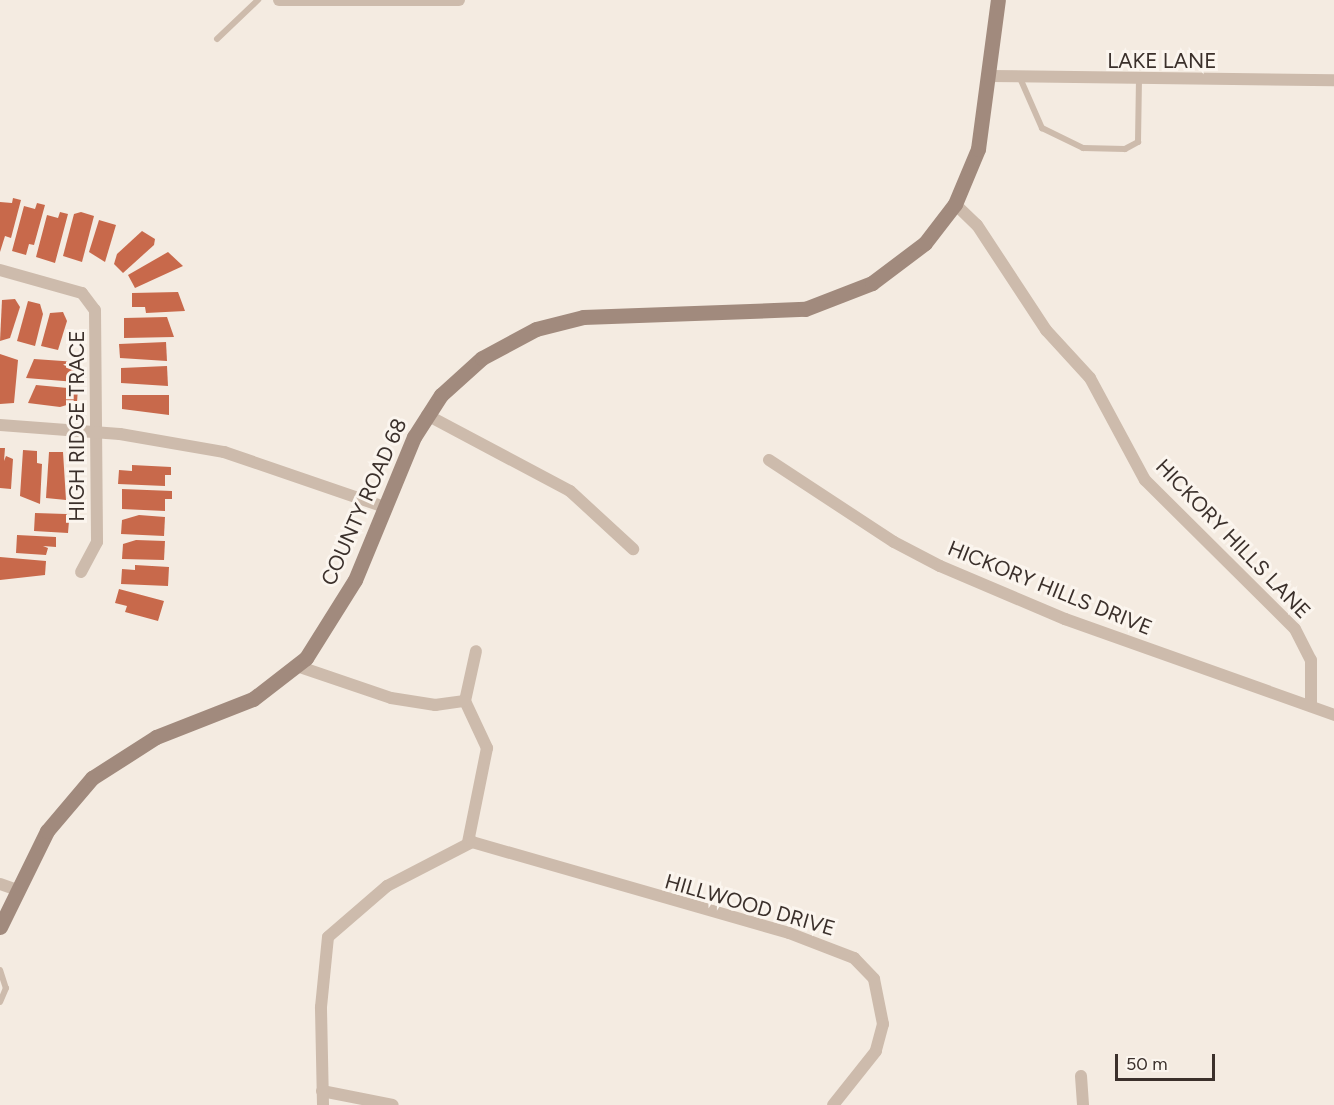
<!DOCTYPE html>
<html>
<head>
<meta charset="utf-8">
<style>
	body { margin:0 }
	#map { position:relative; width:1334px; height:1105px; overflow:hidden; background:#f4ebe1; font-family:Figtree,sans-serif }
	div>[style] { position:absolute }
	.building>* { inset:0; background:#c8694b }
	.lane>* { height:6px; margin:-3px; padding:0 3px; transform-origin:3px; border-radius:3px; background:#cdbbac }
	.street>* { height:12px; margin:-6px; padding:0 6px; transform-origin:6px; border-radius:6px; background:#cdbbac }
	.secondary>* { height:15px; margin:-7.5px; padding:0 7.5px; transform-origin:7.5px; border-radius:7.5px; background:#a18a7d }
	span { translate:-50% -50%; white-space:nowrap; text-align:center; line-height:1.15; -webkit-text-stroke:6px #fbf5ee; paint-order:stroke }
	.street-label { font-size:21px; color:#3b302b }
	.scale { position:absolute; left:1115px; top:1054px; width:100px; height:27px; box-sizing:border-box; border:3px solid #3b302b; border-top:0; padding-left:8px; font-size:18px; line-height:21px; white-space:nowrap; color:#3b302b; -webkit-text-stroke:4px #fbf5ee; paint-order:stroke }
</style>
</head>
<body>
<div id="map">
	<div class="building">
		<i style="clip-path:polygon(13px 198px,21px 200px,11px 238px,5px 236px,0 252px,0 202px,12px 203px)"></i>
		<i style="clip-path:polygon(37px 203px,45px 205px,34px 245px,29px 244px,26px 255px,12px 251px,24px 206px,35px 209px)"></i>
		<i style="clip-path:polygon(60px 212px,68px 214px,55px 263px,36px 257px,47px 215px,58px 218px)"></i>
		<i style="clip-path:polygon(81px 212px,94px 216px,82px 262px,63px 256px,74px 214px)"></i>
		<i style="clip-path:polygon(99px 220px,116px 225px,105px 262px,89px 252px)"></i>
		<i style="clip-path:polygon(142px 231px,155px 239px,154px 245px,123px 273px,114px 264px,117px 254px)"></i>
		<i style="clip-path:polygon(168px 252px,183px 266px,135px 288px,128px 275px)"></i>
		<i style="clip-path:polygon(178px 292px,185px 311px,146px 313px,145px 307px,132px 307px,132px 293px)"></i>
		<i style="clip-path:polygon(15px 299px,20px 307px,10px 338px,0 341px,2px 300px)"></i>
		<i style="clip-path:polygon(28px 301px,40px 304px,43px 314px,35px 346px,17px 341px)"></i>
		<i style="clip-path:polygon(63px 312px,67px 321px,58px 350px,41px 346px,50px 313px)"></i>
		<i style="clip-path:polygon(167px 317px,174px 337px,124px 338px,124px 318px)"></i>
		<i style="clip-path:polygon(166px 342px,167px 361px,120px 358px,119px 344px)"></i>
		<i style="clip-path:polygon(0 354px,18px 360px,14px 403px,0 404px)"></i>
		<i style="clip-path:polygon(34px 359px,77px 362px,76px 382px,26px 378px)"></i>
		<i style="clip-path:polygon(167px 366px,168px 386px,121px 383px,121px 368px)"></i>
		<i style="clip-path:polygon(36px 385px,78px 389px,77px 402px,60px 407px,28px 403px)"></i>
		<i style="clip-path:polygon(122px 395px,169px 395px,169px 415px,122px 409px)"></i>
		<i style="clip-path:polygon(0 448px,5px 448px,4px 461px,6px 456px,13px 459px,11px 489px,0 488px)"></i>
		<i style="clip-path:polygon(23px 450px,37px 451px,37px 463px,42px 464px,40px 504px,20px 496px)"></i>
		<i style="clip-path:polygon(49px 452px,63px 452px,66px 500px,46px 498px)"></i>
		<i style="clip-path:polygon(132px 465px,171px 467px,171px 475px,165px 475px,165px 486px,118px 484px,119px 470px,132px 471px)"></i>
		<i style="clip-path:polygon(122px 489px,172px 491px,172px 499px,165px 499px,165px 511px,122px 509px)"></i>
		<i style="clip-path:polygon(35px 513px,66px 514px,74px 521px,69px 521px,68px 533px,34px 531px)"></i>
		<i style="clip-path:polygon(139px 515px,165px 517px,164px 536px,121px 534px,122px 520px)"></i>
		<i style="clip-path:polygon(17px 535px,56px 537px,56px 547px,43px 546px,48px 548px,46px 555px,16px 553px)"></i>
		<i style="clip-path:polygon(136px 540px,165px 541px,164px 560px,122px 559px,123px 544px)"></i>
		<i style="clip-path:polygon(0 557px,46px 561px,45px 575px,0 580px)"></i>
		<i style="clip-path:polygon(135px 565px,169px 567px,168px 586px,121px 584px,122px 569px,135px 570px)"></i>
		<i style="clip-path:polygon(119px 589px,164px 601px,158px 621px,125px 612px,127px 606px,115px 603px)"></i>
	</div>
	<div class="lane">
		<i style="left:217px;top:39px;width:57px;rotate:-43.6deg"></i>
		<i style="left:1020px;top:78px;width:55px;rotate:66.3deg"></i>
		<i style="left:1042px;top:128px;width:46px;rotate:26deg"></i>
		<i style="left:1083px;top:148px;width:42px;rotate:1.4deg"></i>
		<i style="left:1125px;top:149px;width:15px;rotate:-28deg"></i>
		<i style="left:1138px;top:142px;width:61px;rotate:-89.1deg"></i>
		<i style="left:0;top:970px;width:19px;rotate:72deg"></i>
		<i style="left:6px;top:988px;width:15px;rotate:113deg"></i>
	</div>
	<div class="street">
		<i style="left:279px;top:0;width:180px"></i>
		<i style="left:989px;top:76px;width:345px;rotate:0.7deg"></i>
		<i style="left:955px;top:204px;width:30px;rotate:44deg"></i>
		<i style="left:977px;top:225px;width:126px;rotate:56.7deg"></i>
		<i style="left:1046px;top:330px;width:65px;rotate:47.5deg"></i>
		<i style="left:1090px;top:378px;width:116px;rotate:61.7deg"></i>
		<i style="left:1145px;top:480px;width:211px;rotate:44.8deg"></i>
		<i style="left:1295px;top:629px;width:35px;rotate:63deg"></i>
		<i style="left:1311px;top:660px;width:46px;rotate:90deg"></i>
		<i style="left:0;top:270px;width:85px;rotate:15.7deg"></i>
		<i style="left:82px;top:293px;width:21px;rotate:53deg"></i>
		<i style="left:95px;top:310px;width:232px;rotate:89.5deg"></i>
		<i style="left:97px;top:542px;width:34px;rotate:118deg"></i>
		<i style="left:427px;top:415px;width:162px;rotate:28deg"></i>
		<i style="left:570px;top:491px;width:86px;rotate:42.6deg"></i>
		<i style="left:0;top:425px;width:120px;rotate:4.3deg"></i>
		<i style="left:120px;top:434px;width:106px;rotate:9.8deg"></i>
		<i style="left:224px;top:452px;width:170px;rotate:18.9deg"></i>
		<i style="left:769px;top:460px;width:149px;rotate:33.3deg"></i>
		<i style="left:894px;top:542px;width:52px;rotate:27.6deg"></i>
		<i style="left:940px;top:566px;width:136px;rotate:23deg"></i>
		<i style="left:1065px;top:619px;width:286px;rotate:19.6deg"></i>
		<i style="left:297px;top:666px;width:99px;rotate:18.8deg"></i>
		<i style="left:391px;top:698px;width:45px;rotate:9deg"></i>
		<i style="left:435px;top:705px;width:30px;rotate:-8deg"></i>
		<i style="left:465px;top:701px;width:52px;rotate:64.9deg"></i>
		<i style="left:487px;top:748px;width:96px;rotate:101.4deg"></i>
		<i style="left:465px;top:701px;width:51px;rotate:-77.6deg"></i>
		<i style="left:0;top:884px;width:18px;rotate:19deg"></i>
		<i style="left:1081px;top:1076px;width:29px;rotate:86deg"></i>
		<i style="left:322px;top:1091px;width:72px;rotate:11.2deg"></i>
		<i style="left:323px;top:1105px;width:98px;rotate:-91.2deg"></i>
		<i style="left:321px;top:1007px;width:70px;rotate:-84.3deg"></i>
		<i style="left:328px;top:937px;width:78px;rotate:-40.8deg"></i>
		<i style="left:387px;top:886px;width:96px;rotate:-27.4deg"></i>
		<i style="left:472px;top:842px;width:330px;rotate:16deg"></i>
		<i style="left:789px;top:933px;width:70px;rotate:21deg"></i>
		<i style="left:854px;top:958px;width:29px;rotate:46deg"></i>
		<i style="left:874px;top:979px;width:46px;rotate:78.7deg"></i>
		<i style="left:883px;top:1024px;width:28px;rotate:105deg"></i>
		<i style="left:876px;top:1051px;width:69px;rotate:128.5deg"></i>
	</div>
	<div class="secondary">
		<i style="left:0;top:927px;width:107px;rotate:-63.9deg"></i>
		<i style="left:47px;top:831px;width:70px;rotate:-49.7deg"></i>
		<i style="left:92px;top:778px;width:76px;rotate:-32.6deg"></i>
		<i style="left:156px;top:737px;width:104px;rotate:-21.4deg"></i>
		<i style="left:253px;top:699px;width:67px;rotate:-37.7deg"></i>
		<i style="left:306px;top:658px;width:92px;rotate:-57.9deg"></i>
		<i style="left:355px;top:580px;width:155px;rotate:-67.6deg"></i>
		<i style="left:414px;top:437px;width:50px;rotate:-57.3deg"></i>
		<i style="left:441px;top:395px;width:55px;rotate:-42.1deg"></i>
		<i style="left:482px;top:358px;width:61px;rotate:-28.2deg"></i>
		<i style="left:536px;top:329px;width:49px;rotate:-14.3deg"></i>
		<i style="left:583px;top:317px;width:222px;rotate:-2.1deg"></i>
		<i style="left:805px;top:309px;width:72px;rotate:-21.2deg"></i>
		<i style="left:872px;top:283px;width:66px;rotate:-37deg"></i>
		<i style="left:925px;top:243px;width:49px;rotate:-52.4deg"></i>
		<i style="left:955px;top:204px;width:60px;rotate:-67.3deg"></i>
		<i style="left:978px;top:149px;width:150px;rotate:-82.4deg"></i>
	</div>
	<div class="street-label">
		<span style="left:1162px;top:61px">LAKE LANE</span>
		<span style="left:77px;top:426px;rotate:-90deg">HIGH RIDGE TRACE</span>
		<span style="left:364px;top:502px;rotate:-66deg">COUNTY ROAD 68</span>
		<span style="left:1233px;top:539px;rotate:46deg">HICKORY HILLS LANE</span>
		<span style="left:1050px;top:588px;rotate:22deg">HICKORY HILLS DRIVE</span>
		<span style="left:750px;top:905px;rotate:16deg">HILLWOOD DRIVE</span>
	</div>
	<div class="scale">50 m</div>
</div>
</body>
</html>
